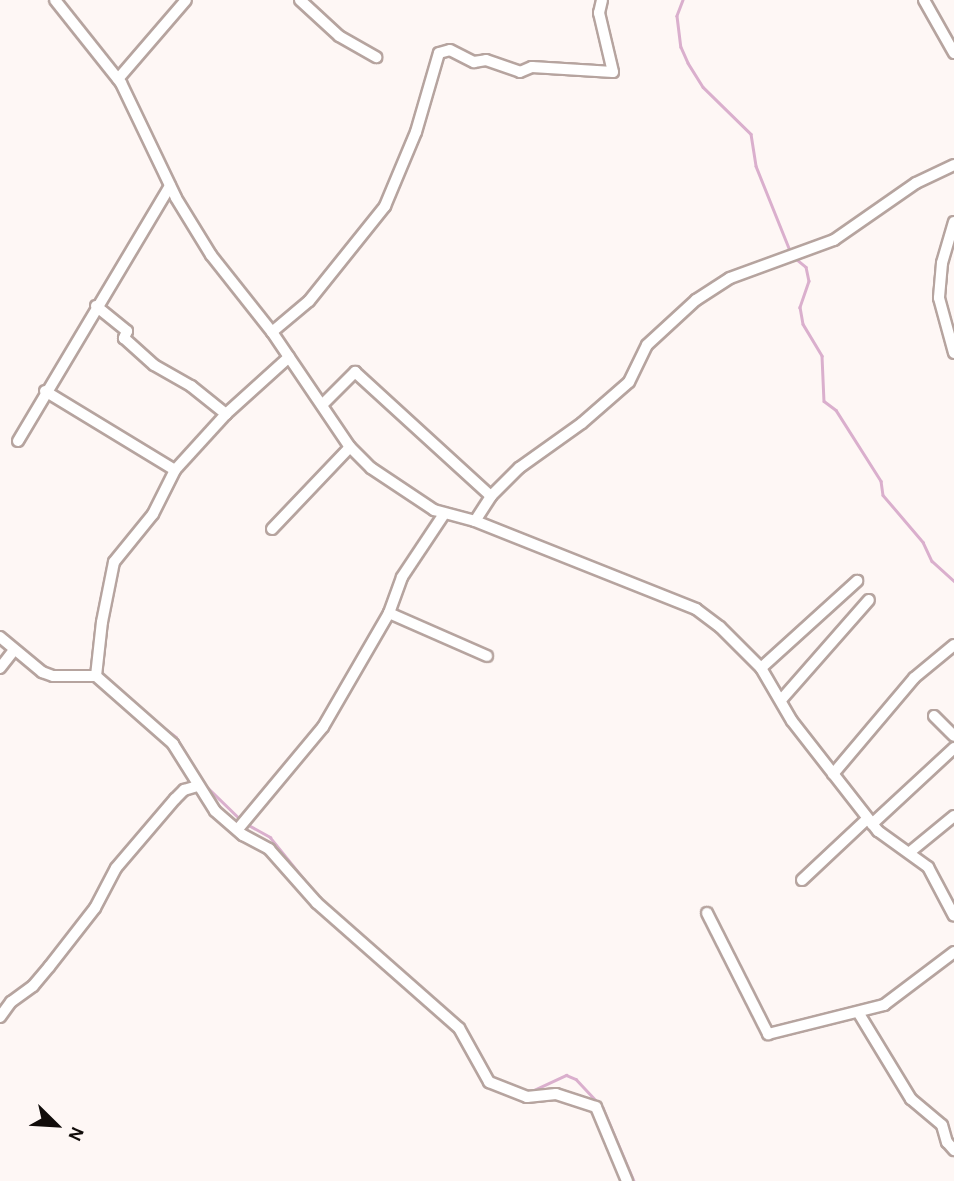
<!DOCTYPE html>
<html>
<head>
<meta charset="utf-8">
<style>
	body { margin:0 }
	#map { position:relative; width:954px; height:1181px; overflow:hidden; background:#fef7f5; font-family:"Alegreya Sans",sans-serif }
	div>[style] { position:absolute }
	.stream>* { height:2.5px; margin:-1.25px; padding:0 1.25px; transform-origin:1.25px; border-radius:1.25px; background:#daafcd }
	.roads { filter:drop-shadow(2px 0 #b6a49f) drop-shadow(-2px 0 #b6a49f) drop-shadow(0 2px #b6a49f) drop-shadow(0 -2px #b6a49f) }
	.minor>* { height:10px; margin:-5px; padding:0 5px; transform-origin:5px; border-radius:5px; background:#fff }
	span { translate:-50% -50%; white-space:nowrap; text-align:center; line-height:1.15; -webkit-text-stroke:6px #fef7f5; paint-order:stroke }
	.north { position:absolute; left:21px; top:1090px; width:70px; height:70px; -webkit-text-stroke:5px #fef7f5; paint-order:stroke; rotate:114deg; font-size:19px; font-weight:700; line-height:28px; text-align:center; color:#110c0a }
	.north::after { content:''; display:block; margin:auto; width:24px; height:32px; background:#110c0a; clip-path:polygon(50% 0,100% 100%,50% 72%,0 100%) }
</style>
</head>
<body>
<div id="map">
	<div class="stream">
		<i style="left:683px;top:0;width:17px;rotate:111deg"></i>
		<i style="left:677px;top:16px;width:31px;rotate:83deg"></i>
		<i style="left:681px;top:47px;width:17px;rotate:66deg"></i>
		<i style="left:688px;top:63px;width:28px;rotate:58deg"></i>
		<i style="left:703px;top:87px;width:67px;rotate:44.4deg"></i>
		<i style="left:751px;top:134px;width:32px;rotate:81deg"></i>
		<i style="left:756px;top:166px;width:94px;rotate:68.1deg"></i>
		<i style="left:795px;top:258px;width:14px;rotate:39deg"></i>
		<i style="left:806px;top:267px;width:14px;rotate:78deg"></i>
		<i style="left:809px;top:281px;width:28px;rotate:109deg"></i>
		<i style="left:800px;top:307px;width:17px;rotate:80deg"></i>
		<i style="left:803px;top:324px;width:37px;rotate:59deg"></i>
		<i style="left:822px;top:356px;width:45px;rotate:87.5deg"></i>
		<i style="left:824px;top:401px;width:15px;rotate:37deg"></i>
		<i style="left:836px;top:410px;width:84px;rotate:57.6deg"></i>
		<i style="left:881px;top:481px;width:14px;rotate:82deg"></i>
		<i style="left:883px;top:495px;width:62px;rotate:49.6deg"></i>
		<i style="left:923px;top:542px;width:21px;rotate:65deg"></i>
		<i style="left:932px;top:561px;width:30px;rotate:42deg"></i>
		<i style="left:159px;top:724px;width:21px;rotate:37deg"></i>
		<i style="left:176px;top:737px;width:57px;rotate:58.5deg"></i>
		<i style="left:206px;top:786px;width:47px;rotate:44.1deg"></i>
		<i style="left:245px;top:823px;width:29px;rotate:29deg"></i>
		<i style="left:270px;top:837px;width:80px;rotate:51.1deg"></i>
		<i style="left:522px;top:1090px;width:10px;rotate:6deg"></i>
		<i style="left:532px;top:1091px;width:38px;rotate:-25deg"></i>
		<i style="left:566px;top:1075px;width:11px;rotate:22deg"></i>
		<i style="left:576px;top:1079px;width:40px;rotate:47deg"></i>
		<i style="left:603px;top:1108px;width:79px;rotate:67deg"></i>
	</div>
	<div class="roads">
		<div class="minor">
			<i style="left:55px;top:0;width:106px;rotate:51.5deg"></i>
			<i style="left:121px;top:83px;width:127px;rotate:64.4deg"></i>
			<i style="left:176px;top:198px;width:67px;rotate:58.4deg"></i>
			<i style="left:211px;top:255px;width:98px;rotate:51.6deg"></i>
			<i style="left:272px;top:332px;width:139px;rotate:55.9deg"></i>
			<i style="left:350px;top:447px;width:30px;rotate:45deg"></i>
			<i style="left:371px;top:468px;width:76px;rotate:33.7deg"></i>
			<i style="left:434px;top:510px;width:42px;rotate:15deg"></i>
			<i style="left:475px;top:521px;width:238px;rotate:21.7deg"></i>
			<i style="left:696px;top:609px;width:30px;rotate:37deg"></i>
			<i style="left:720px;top:627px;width:58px;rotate:45deg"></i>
			<i style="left:761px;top:668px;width:61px;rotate:59.7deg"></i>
			<i style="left:792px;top:721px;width:140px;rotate:52deg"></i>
			<i style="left:878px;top:831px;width:62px;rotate:35.8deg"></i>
			<i style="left:928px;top:867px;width:55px;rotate:62deg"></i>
			<i style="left:300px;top:0;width:53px;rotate:42.7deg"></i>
			<i style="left:339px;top:36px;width:43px;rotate:29.6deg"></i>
			<i style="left:924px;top:0;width:61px;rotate:60.5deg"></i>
			<i style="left:118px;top:79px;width:104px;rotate:-49.3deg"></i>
			<i style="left:954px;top:222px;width:43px;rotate:106.3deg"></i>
			<i style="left:942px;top:263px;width:35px;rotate:95deg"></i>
			<i style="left:939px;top:298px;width:57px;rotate:74.7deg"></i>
			<i style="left:96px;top:306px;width:40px;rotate:39deg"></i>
			<i style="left:127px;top:331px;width:8px;rotate:113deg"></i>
			<i style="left:124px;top:338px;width:40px;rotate:42deg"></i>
			<i style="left:154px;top:365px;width:43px;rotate:29.6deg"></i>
			<i style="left:191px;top:386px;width:45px;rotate:38.7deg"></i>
			<i style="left:272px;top:332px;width:48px;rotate:-40deg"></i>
			<i style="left:309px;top:301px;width:122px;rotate:-51.3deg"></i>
			<i style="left:385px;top:206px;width:80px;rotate:-67.3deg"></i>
			<i style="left:416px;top:132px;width:82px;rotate:-73.8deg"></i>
			<i style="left:439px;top:53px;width:11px;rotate:-15deg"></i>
			<i style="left:450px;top:50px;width:27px;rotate:27deg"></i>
			<i style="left:474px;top:62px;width:12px;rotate:-9deg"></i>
			<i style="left:486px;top:60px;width:36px;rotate:19deg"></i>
			<i style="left:520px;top:72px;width:13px;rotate:-23deg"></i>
			<i style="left:532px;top:67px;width:81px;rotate:3.5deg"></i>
			<i style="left:613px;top:72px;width:61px;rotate:-103.3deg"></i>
			<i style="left:599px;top:13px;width:13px;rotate:-77deg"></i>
			<i style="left:45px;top:391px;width:152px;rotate:31.3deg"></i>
			<i style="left:322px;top:405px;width:47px;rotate:-45deg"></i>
			<i style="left:355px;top:372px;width:184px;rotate:42.4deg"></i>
			<i style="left:18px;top:441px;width:297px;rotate:-59.2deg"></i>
			<i style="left:475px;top:521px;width:30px;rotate:-57deg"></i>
			<i style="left:491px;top:496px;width:40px;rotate:-45deg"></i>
			<i style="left:519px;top:468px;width:77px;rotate:-35.5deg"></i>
			<i style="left:582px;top:423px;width:62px;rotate:-41.1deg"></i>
			<i style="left:629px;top:382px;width:41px;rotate:-64.1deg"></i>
			<i style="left:647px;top:345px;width:67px;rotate:-42.6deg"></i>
			<i style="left:696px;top:300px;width:40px;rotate:-32.9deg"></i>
			<i style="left:730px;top:278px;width:111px;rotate:-20.1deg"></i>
			<i style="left:834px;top:240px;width:100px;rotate:-34.8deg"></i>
			<i style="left:916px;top:183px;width:42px;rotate:-25.3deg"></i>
			<i style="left:272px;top:529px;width:113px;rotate:-46.4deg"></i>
			<i style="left:389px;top:613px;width:107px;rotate:23.7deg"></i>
			<i style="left:0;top:637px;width:55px;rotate:39.8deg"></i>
			<i style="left:42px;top:672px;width:12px;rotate:20deg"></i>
			<i style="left:53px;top:676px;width:43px"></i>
			<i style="left:96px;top:676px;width:103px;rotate:41.4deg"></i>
			<i style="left:173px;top:744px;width:79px;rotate:57.9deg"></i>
			<i style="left:215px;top:811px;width:37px;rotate:41deg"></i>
			<i style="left:243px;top:835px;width:30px;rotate:28deg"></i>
			<i style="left:269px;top:849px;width:72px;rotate:48.4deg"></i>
			<i style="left:317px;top:903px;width:189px;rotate:41.4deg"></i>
			<i style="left:459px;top:1028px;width:62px;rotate:60.9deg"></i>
			<i style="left:489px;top:1082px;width:41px;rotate:21.5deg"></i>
			<i style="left:527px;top:1097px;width:29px;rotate:-6deg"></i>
			<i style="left:556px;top:1094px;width:42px;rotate:18deg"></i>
			<i style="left:596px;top:1107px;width:80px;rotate:67.3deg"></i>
			<i style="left:0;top:668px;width:23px;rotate:-52deg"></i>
			<i style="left:761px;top:668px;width:130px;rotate:-42.2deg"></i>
			<i style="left:96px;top:676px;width:54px;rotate:-83.7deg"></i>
			<i style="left:102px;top:622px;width:61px;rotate:-78.7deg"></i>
			<i style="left:114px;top:562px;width:62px;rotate:-50.9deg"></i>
			<i style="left:153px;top:514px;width:49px;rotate:-63.4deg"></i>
			<i style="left:175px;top:470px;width:76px;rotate:-47.7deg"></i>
			<i style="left:226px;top:414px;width:85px;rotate:-42.1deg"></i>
			<i style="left:781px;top:700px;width:133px;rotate:-48.7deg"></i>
			<i style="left:934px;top:716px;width:28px;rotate:45deg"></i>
			<i style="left:833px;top:774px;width:126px;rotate:-49.8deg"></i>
			<i style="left:914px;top:678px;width:52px;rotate:-39.5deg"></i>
			<i style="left:872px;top:824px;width:112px;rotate:-42.8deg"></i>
			<i style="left:238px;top:829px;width:133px;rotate:-50.2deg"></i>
			<i style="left:323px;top:727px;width:132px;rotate:-59.9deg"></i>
			<i style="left:389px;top:613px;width:38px;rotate:-70deg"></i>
			<i style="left:402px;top:577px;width:76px;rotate:-56.3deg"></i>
			<i style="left:910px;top:852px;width:57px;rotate:-39.3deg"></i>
			<i style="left:802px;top:880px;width:89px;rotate:-43.2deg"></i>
			<i style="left:707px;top:913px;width:136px;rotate:63.2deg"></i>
			<i style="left:768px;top:1034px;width:120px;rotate:-14deg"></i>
			<i style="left:884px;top:1005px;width:88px;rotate:-37.1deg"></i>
			<i style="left:858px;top:1012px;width:102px;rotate:58.7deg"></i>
			<i style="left:911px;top:1099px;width:40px;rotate:40deg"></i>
			<i style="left:942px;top:1125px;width:18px;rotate:74deg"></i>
			<i style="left:947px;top:1142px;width:11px;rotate:49deg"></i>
			<i style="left:0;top:1017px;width:19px;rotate:-54deg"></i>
			<i style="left:11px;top:1002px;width:27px;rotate:-36deg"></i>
			<i style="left:33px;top:986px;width:25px;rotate:-50deg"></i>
			<i style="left:49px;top:967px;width:75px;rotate:-52.1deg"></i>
			<i style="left:95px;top:908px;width:45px;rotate:-62.3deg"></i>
			<i style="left:116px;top:868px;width:91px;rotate:-49.5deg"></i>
			<i style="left:175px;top:799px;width:13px;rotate:-45deg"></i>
			<i style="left:184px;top:790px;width:14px;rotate:-17deg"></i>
		</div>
	</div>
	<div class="north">N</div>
</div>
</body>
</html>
